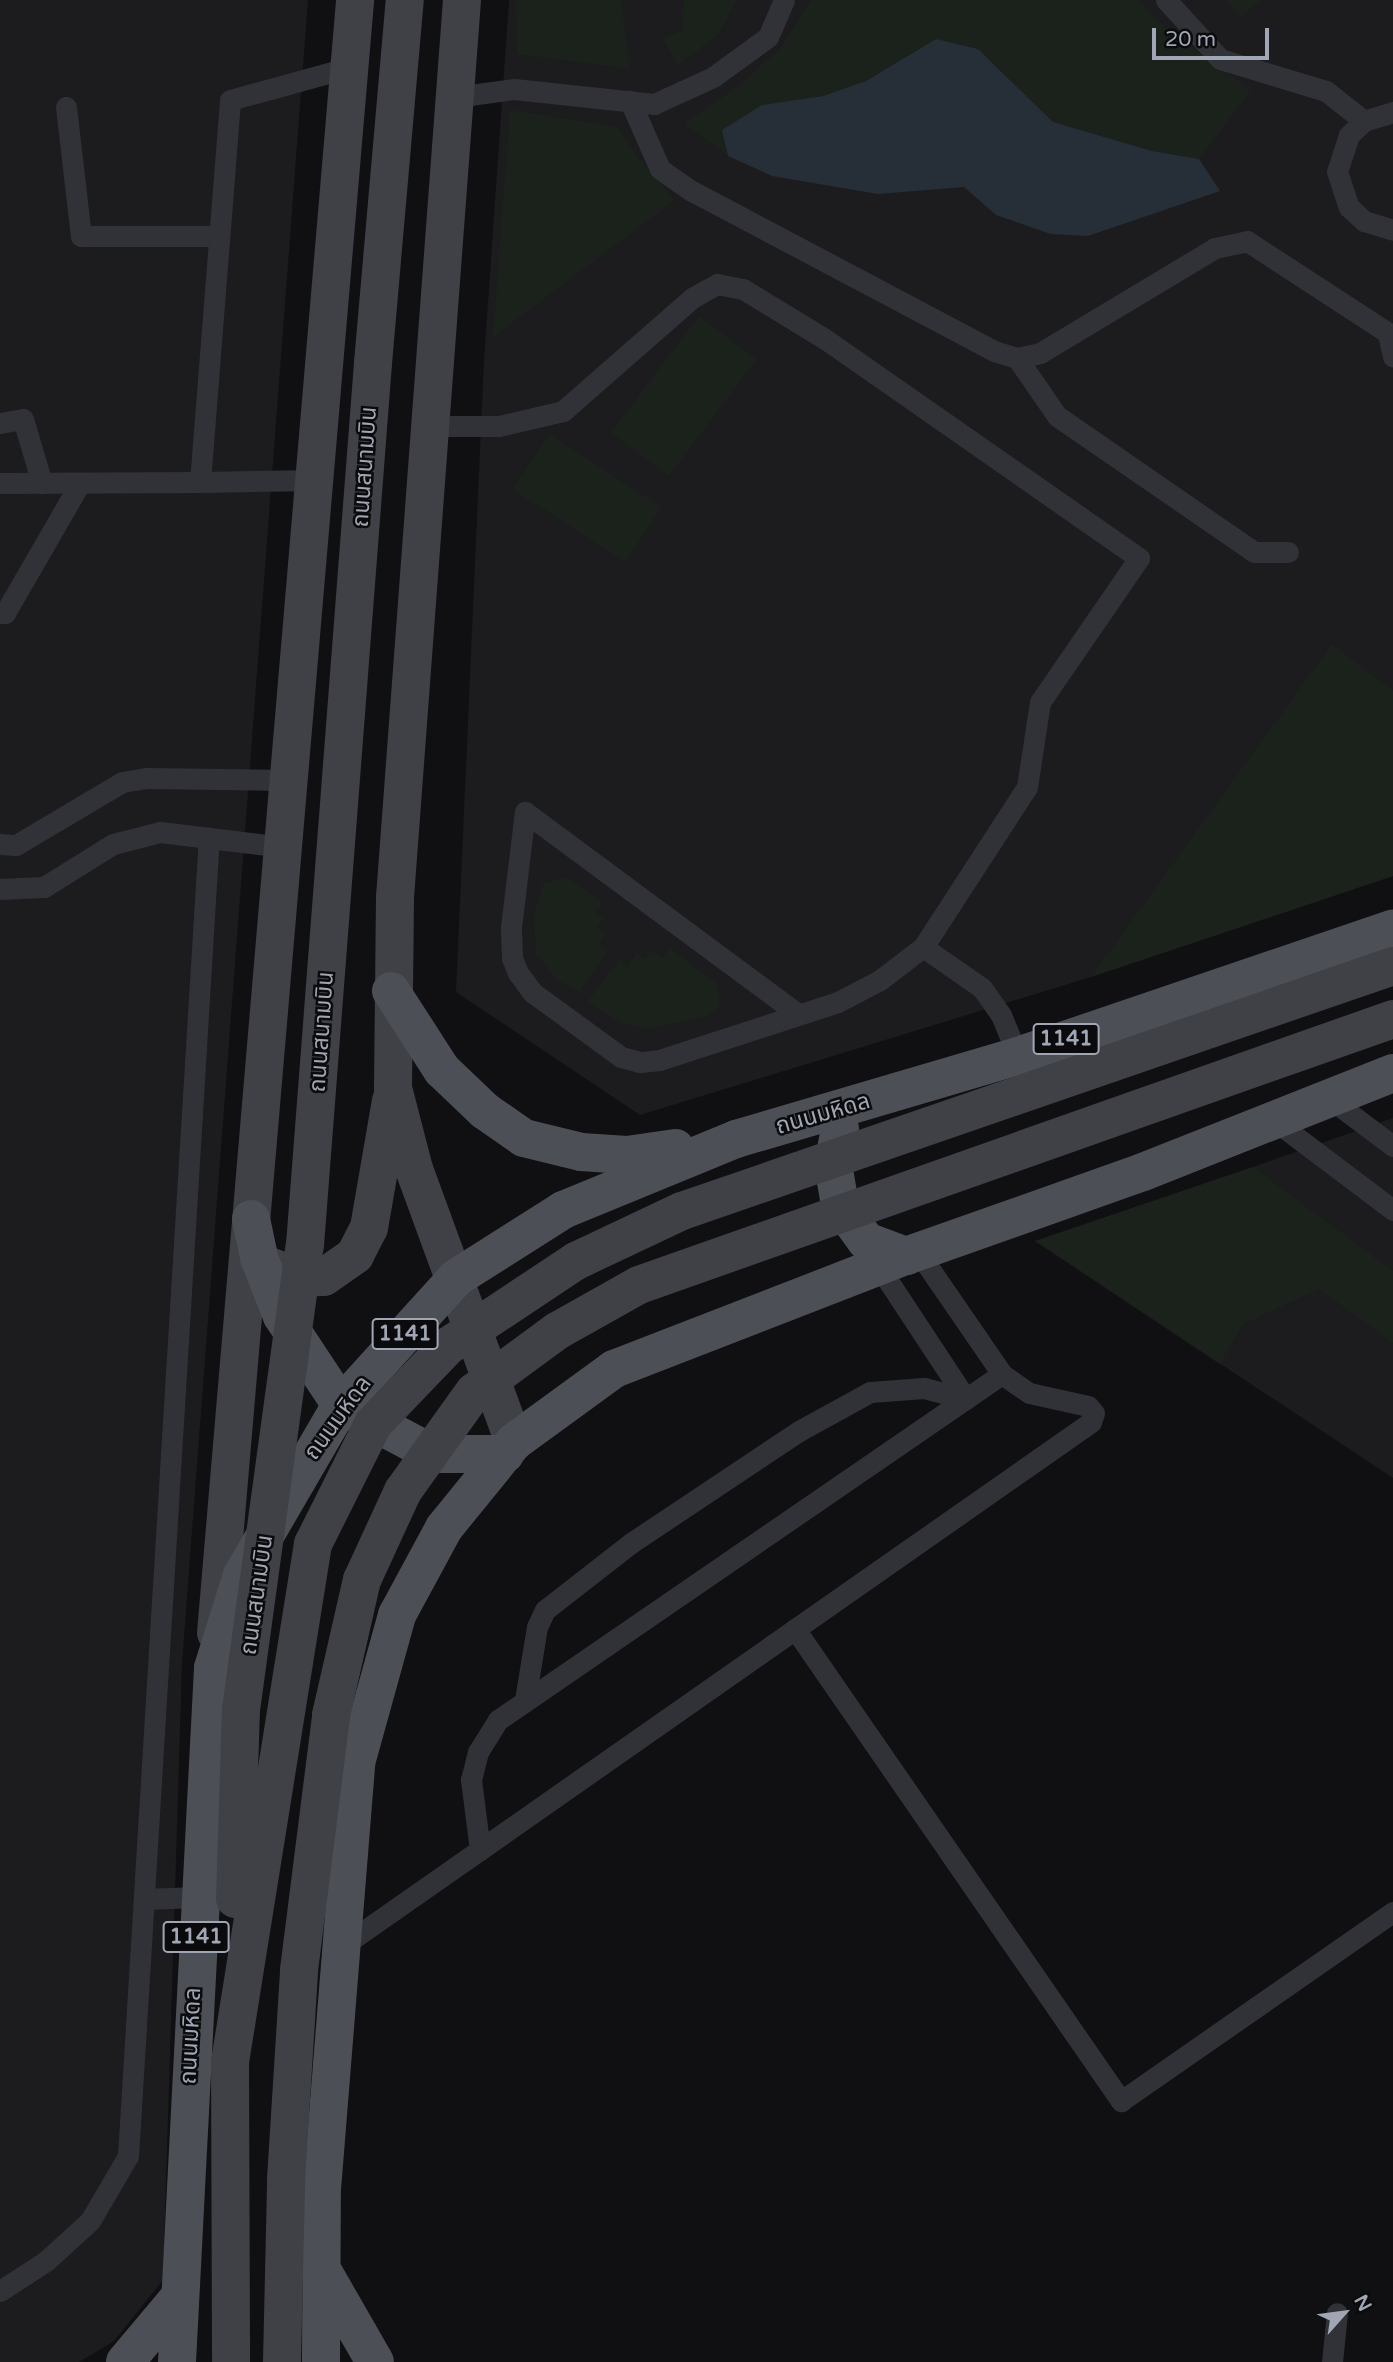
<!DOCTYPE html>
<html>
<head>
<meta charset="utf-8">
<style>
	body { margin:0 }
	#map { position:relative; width:1393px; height:2362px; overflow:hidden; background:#101012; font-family:"Varela Round","Noto Sans Thai",sans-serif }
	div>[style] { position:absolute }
	.built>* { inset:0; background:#1c1c1f }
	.green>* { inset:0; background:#1a221b; transform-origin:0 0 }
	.water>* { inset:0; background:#262f37 }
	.service>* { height:21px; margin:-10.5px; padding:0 10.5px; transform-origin:10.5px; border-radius:10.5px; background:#313237 }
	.secondary>* { height:38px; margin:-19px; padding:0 19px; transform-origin:19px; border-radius:19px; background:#3f4147 }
	.primary>* { height:38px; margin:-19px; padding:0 19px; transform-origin:19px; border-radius:19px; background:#4d4f57 }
	.secondary-bridge>* { height:38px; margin:-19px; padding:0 19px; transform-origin:19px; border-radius:19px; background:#3f4147 }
	span { translate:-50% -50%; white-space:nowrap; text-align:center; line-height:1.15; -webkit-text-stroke:5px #0b0b0d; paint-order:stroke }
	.shield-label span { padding:2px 5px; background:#0b0b0d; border:2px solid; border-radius:5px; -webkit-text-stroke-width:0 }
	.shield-label { font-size:21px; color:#a0a6b4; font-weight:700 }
	.street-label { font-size:23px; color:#a0a6b4 }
	.north { position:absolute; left:1309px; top:2278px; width:70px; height:70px; -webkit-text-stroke:5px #0b0b0d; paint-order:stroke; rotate:62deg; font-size:19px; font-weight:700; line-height:28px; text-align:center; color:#a0a6b4 }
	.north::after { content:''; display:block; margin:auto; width:24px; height:32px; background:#a0a6b4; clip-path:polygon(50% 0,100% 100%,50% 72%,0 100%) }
	.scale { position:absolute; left:1152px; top:28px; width:117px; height:32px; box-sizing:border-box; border:4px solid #a0a6b4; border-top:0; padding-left:9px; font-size:21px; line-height:24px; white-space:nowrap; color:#a0a6b4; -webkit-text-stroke:5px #0b0b0d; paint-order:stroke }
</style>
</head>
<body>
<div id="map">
	<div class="built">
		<i style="clip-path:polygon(0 0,308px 0,182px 1663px,163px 2280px,114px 2341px,79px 2362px,0 2362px)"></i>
		<i style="clip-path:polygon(509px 0,1393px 0,1393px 876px,1091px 977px,640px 1115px,456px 992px,484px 360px)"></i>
		<i style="clip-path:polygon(1393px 1118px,1393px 1478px,1035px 1241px,1253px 1167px)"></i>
	</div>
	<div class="green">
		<i style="clip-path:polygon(516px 0,621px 0,630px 69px,517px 54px)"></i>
		<i style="clip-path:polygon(684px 0,737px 0,718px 35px,678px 65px,663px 39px,682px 30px)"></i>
		<i style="clip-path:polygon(811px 0,1138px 0,1168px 31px,1251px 90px,1199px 159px,1152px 151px,1053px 122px,978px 49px,936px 39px,866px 81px,823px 96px,762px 105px,723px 130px,728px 156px,684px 123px,744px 82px,782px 46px)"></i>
		<i style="clip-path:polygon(1226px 0,1259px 0,1260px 1px,1241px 17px)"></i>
		<i style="clip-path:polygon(510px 110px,618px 127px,635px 154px,675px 200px,493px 337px)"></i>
		<i style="left:699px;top:316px;width:72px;height:146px;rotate:37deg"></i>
		<i style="left:549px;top:434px;width:134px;height:66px;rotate:33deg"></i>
		<i style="clip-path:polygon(1332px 644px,1393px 691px,1393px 876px,1091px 977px)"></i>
		<i style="clip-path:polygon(567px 877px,602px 902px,595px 912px,604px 918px,597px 927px,605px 933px,599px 944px,608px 950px,580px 991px,558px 981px,536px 954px,534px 916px,543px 884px)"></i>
		<i style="clip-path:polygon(670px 948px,717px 984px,720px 1004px,710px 1015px,649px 1029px,622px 1023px,587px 1002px,620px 960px,627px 966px,637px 953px,645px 959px,652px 950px,662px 958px)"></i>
		<i style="clip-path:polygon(1253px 1167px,1393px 1271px,1393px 1343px,1319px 1289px,1243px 1324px,1220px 1364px,1035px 1241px)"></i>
	</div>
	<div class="water">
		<i style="clip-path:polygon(936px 39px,978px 49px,1053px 122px,1152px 151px,1199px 159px,1220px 191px,1088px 236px,1051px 234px,996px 215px,964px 187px,878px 194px,772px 176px,728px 156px,722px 130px,762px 105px,823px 96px,866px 81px)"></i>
	</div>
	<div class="service">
		<i style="left:1166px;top:0;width:80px;rotate:47.5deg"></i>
		<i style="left:1220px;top:59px;width:111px;rotate:16.8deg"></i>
		<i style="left:1326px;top:91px;width:48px;rotate:38.3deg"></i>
		<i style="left:455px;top:97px;width:60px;rotate:-7.7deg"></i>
		<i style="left:514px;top:89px;width:141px;rotate:6.1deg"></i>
		<i style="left:654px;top:104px;width:65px;rotate:-24.6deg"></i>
		<i style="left:713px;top:77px;width:68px;rotate:-36deg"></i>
		<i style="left:768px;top:37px;width:40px;rotate:-66.6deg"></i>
		<i style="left:630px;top:101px;width:74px;rotate:66.2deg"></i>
		<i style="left:660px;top:169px;width:39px;rotate:35deg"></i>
		<i style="left:692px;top:191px;width:342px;rotate:27.9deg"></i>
		<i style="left:994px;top:351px;width:24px;rotate:17deg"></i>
		<i style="left:1017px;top:358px;width:24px;rotate:-12deg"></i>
		<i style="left:1040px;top:353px;width:204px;rotate:-31deg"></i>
		<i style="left:1215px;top:248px;width:33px;rotate:-12deg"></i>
		<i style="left:1247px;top:241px;width:168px;rotate:33.1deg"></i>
		<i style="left:1388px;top:333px;width:24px;rotate:78deg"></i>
		<i style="left:66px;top:107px;width:130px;rotate:83.4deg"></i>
		<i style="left:81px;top:236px;width:138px"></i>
		<i style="left:1393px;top:112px;width:30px;rotate:163deg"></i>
		<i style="left:1364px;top:121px;width:21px;rotate:137deg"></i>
		<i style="left:1349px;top:135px;width:38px;rotate:108deg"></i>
		<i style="left:1337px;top:171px;width:38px;rotate:72deg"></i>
		<i style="left:1349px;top:207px;width:21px;rotate:43deg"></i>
		<i style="left:1364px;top:221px;width:30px;rotate:17deg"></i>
		<i style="left:1017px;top:358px;width:70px;rotate:55.4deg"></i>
		<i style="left:1057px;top:416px;width:239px;rotate:34.6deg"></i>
		<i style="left:1254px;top:552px;width:34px"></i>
		<i style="left:0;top:423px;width:23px;rotate:-10deg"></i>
		<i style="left:23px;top:419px;width:67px;rotate:73.5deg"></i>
		<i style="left:431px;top:426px;width:68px"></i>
		<i style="left:499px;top:426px;width:66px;rotate:-13.2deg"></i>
		<i style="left:563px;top:411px;width:171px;rotate:-41.2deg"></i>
		<i style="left:692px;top:298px;width:29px;rotate:-29deg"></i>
		<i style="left:717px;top:284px;width:26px;rotate:11deg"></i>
		<i style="left:743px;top:289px;width:96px;rotate:31.4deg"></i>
		<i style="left:825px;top:339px;width:383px;rotate:34.9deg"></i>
		<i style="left:1139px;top:558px;width:175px;rotate:124.5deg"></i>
		<i style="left:1040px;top:702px;width:86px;rotate:98.7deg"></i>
		<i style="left:1027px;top:787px;width:191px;rotate:123deg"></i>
		<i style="left:923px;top:947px;width:54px;rotate:142.5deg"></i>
		<i style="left:880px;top:980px;width:47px;rotate:152.4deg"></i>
		<i style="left:838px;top:1002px;width:187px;rotate:162deg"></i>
		<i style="left:660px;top:1060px;width:20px;rotate:174deg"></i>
		<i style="left:640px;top:1062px;width:20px;rotate:-165deg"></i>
		<i style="left:621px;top:1057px;width:110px;rotate:-143.9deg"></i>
		<i style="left:532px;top:992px;width:24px;rotate:-126deg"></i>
		<i style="left:518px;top:973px;width:16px;rotate:-112deg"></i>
		<i style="left:512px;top:958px;width:31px;rotate:-92deg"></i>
		<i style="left:511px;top:927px;width:116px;rotate:-83.1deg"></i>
		<i style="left:525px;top:812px;width:340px;rotate:36.5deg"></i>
		<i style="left:314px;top:480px;width:114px;rotate:179deg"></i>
		<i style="left:200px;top:482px;width:383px;rotate:-85.5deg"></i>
		<i style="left:230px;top:100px;width:124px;rotate:-15.4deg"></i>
		<i style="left:0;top:483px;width:200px;rotate:-0.3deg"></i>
		<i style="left:0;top:613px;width:5px"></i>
		<i style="left:5px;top:613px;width:150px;rotate:-60deg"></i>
		<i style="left:0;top:844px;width:16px;rotate:4deg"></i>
		<i style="left:16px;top:845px;width:123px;rotate:-30.7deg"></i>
		<i style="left:122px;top:782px;width:24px;rotate:-9deg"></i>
		<i style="left:146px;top:778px;width:144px;rotate:0.8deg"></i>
		<i style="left:0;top:889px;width:44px;rotate:-2.6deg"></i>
		<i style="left:44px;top:887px;width:81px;rotate:-31.9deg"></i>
		<i style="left:113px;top:844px;width:49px;rotate:-14.3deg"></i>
		<i style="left:160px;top:832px;width:125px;rotate:6.9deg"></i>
		<i style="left:923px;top:947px;width:72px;rotate:34.8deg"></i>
		<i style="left:982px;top:988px;width:33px;rotate:55deg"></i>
		<i style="left:1001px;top:1015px;width:44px;rotate:67.5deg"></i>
		<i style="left:1329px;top:1098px;width:80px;rotate:36.9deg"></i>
		<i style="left:1275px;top:1121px;width:148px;rotate:37deg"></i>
		<i style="left:879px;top:1267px;width:158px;rotate:56.6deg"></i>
		<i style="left:795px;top:1629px;width:574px;rotate:55.37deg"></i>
		<i style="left:1121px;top:2101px;width:331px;rotate:-34.8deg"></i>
		<i style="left:525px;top:1700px;width:74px;rotate:-80.7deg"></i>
		<i style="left:537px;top:1627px;width:19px;rotate:-65deg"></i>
		<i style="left:545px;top:1610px;width:109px;rotate:-37.9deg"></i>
		<i style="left:631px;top:1543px;width:202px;rotate:-33.7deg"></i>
		<i style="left:799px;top:1431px;width:81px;rotate:-28.8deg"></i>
		<i style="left:870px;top:1392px;width:54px;rotate:-4.2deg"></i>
		<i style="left:924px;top:1388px;width:43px;rotate:14.7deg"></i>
		<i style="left:480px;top:1850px;width:71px;rotate:-97.3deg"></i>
		<i style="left:471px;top:1780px;width:29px;rotate:-76deg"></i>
		<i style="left:478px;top:1752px;width:38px;rotate:-58deg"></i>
		<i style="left:498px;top:1720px;width:611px;rotate:-34.47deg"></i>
		<i style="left:144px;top:1899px;width:54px;rotate:-2.1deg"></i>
		<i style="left:341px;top:1947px;width:915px;rotate:-34.99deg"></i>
		<i style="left:1091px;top:1422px;width:9px;rotate:-72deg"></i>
		<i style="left:1094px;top:1413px;width:9px;rotate:-131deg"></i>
		<i style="left:1088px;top:1406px;width:60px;rotate:-167.6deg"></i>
		<i style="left:1029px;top:1393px;width:33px;rotate:-145deg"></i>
		<i style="left:1002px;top:1374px;width:148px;rotate:-124.5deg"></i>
		<i style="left:0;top:2291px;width:55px;rotate:-33.1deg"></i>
		<i style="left:46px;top:2261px;width:59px;rotate:-42.3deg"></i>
		<i style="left:90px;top:2221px;width:75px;rotate:-59.7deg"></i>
		<i style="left:128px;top:2156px;width:1321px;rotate:-86.49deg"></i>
		<i style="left:1332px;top:2362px;width:49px;rotate:-84.2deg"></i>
	</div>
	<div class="secondary">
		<i style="left:462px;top:0;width:899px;rotate:94.27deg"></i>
		<i style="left:395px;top:897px;width:191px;rotate:90.6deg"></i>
		<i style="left:393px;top:1088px;width:84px;rotate:75.5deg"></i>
		<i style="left:414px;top:1169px;width:291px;rotate:69.9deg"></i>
		<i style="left:373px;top:363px;width:364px;rotate:-85deg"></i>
		<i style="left:269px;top:1266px;width:35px;rotate:20deg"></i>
		<i style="left:302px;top:1278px;width:22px;rotate:-3deg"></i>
		<i style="left:324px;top:1277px;width:38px;rotate:-35deg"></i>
		<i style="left:355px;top:1255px;width:30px;rotate:-63deg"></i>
		<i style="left:369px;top:1228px;width:129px;rotate:-80.2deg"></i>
		<i style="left:216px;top:1633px;width:1639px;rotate:-85.13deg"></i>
		<i style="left:230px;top:2062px;width:300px;rotate:89.8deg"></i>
	</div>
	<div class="primary">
		<i style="left:391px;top:991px;width:94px;rotate:57.2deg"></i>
		<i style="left:442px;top:1070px;width:59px;rotate:43.6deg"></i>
		<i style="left:485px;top:1111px;width:47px;rotate:34.7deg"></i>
		<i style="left:524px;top:1138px;width:59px;rotate:13.8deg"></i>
		<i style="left:581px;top:1152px;width:46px;rotate:3.7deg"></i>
		<i style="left:627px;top:1155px;width:49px;rotate:-8.3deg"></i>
		<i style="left:840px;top:1129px;width:36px;rotate:101deg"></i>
		<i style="left:833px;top:1164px;width:42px;rotate:80.3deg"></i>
		<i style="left:840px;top:1205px;width:44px;rotate:54.2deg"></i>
		<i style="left:866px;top:1241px;width:43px;rotate:20.6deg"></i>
		<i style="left:251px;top:1219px;width:40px;rotate:78deg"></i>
		<i style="left:259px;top:1258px;width:62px;rotate:68.4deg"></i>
		<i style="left:282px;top:1316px;width:107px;rotate:56.5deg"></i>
		<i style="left:341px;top:1405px;width:104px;rotate:28deg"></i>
		<i style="left:433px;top:1454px;width:72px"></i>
		<i style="left:321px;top:2268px;width:108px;rotate:60.1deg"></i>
		<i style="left:125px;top:2362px;width:81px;rotate:-50deg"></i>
		<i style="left:177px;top:2362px;width:695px;rotate:-87.03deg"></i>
		<i style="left:213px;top:1668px;width:97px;rotate:-72.7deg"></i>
		<i style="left:242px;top:1575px;width:197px;rotate:-59.8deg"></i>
		<i style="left:341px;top:1405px;width:171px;rotate:-47.8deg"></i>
		<i style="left:456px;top:1278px;width:127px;rotate:-32.4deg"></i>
		<i style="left:563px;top:1210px;width:187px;rotate:-22.3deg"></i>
		<i style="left:736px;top:1139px;width:294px;rotate:-16.4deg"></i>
		<i style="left:1018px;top:1056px;width:396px;rotate:-18.8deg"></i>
		<i style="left:321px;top:2362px;width:173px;rotate:-89.7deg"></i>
		<i style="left:322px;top:2189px;width:427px;rotate:-85.4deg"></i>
		<i style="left:356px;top:1763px;width:154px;rotate:-74.5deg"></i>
		<i style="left:397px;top:1615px;width:99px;rotate:-61.6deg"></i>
		<i style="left:444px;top:1528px;width:111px;rotate:-50.9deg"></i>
		<i style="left:514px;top:1442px;width:124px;rotate:-36.1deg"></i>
		<i style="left:614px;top:1369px;width:313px;rotate:-21.2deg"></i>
		<i style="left:906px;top:1256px;width:251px;rotate:-19.5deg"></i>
		<i style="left:1143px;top:1172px;width:269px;rotate:-21.6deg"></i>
	</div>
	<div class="secondary-bridge">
		<i style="left:235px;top:1899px;width:189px;rotate:-88.2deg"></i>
		<i style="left:241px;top:1710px;width:469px;rotate:-82.2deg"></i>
		<i style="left:305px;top:1245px;width:885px;rotate:-85.59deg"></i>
		<i style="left:230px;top:2062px;width:525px;rotate:-80.9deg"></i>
		<i style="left:313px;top:1544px;width:134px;rotate:-63.4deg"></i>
		<i style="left:373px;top:1424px;width:108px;rotate:-46.1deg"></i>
		<i style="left:448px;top:1346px;width:154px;rotate:-33.6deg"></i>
		<i style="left:576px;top:1261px;width:117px;rotate:-25.3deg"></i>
		<i style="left:682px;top:1211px;width:752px;rotate:-19.01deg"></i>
		<i style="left:282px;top:2362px;width:183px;rotate:-88.7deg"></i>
		<i style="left:286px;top:2179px;width:209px;rotate:-86.4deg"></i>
		<i style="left:299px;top:1970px;width:257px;rotate:-82.8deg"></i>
		<i style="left:331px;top:1715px;width:139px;rotate:-77.1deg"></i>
		<i style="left:362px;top:1580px;width:98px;rotate:-65.3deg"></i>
		<i style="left:403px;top:1491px;width:122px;rotate:-54.4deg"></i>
		<i style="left:474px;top:1392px;width:103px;rotate:-36.3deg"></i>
		<i style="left:557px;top:1331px;width:94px;rotate:-29.3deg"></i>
		<i style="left:639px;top:1285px;width:800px;rotate:-19.43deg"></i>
	</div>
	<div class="shield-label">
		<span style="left:1066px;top:1039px">1141</span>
		<span style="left:405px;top:1334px">1141</span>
		<span style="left:196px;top:1937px">1141</span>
	</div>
	<div class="street-label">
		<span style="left:365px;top:467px;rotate:-86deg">ถนนสนามบิน</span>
		<span style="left:322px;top:1032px;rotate:-86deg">ถนนสนามบิน</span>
		<span style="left:823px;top:1114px;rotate:-16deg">ถนนมหิดล</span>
		<span style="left:338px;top:1418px;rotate:-54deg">ถนนมหิดล</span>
		<span style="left:257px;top:1595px;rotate:-82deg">ถนนสนามบิน</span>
		<span style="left:191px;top:2036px;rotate:-87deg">ถนนมหิดล</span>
	</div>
	<div class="north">N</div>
	<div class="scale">20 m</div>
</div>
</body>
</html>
